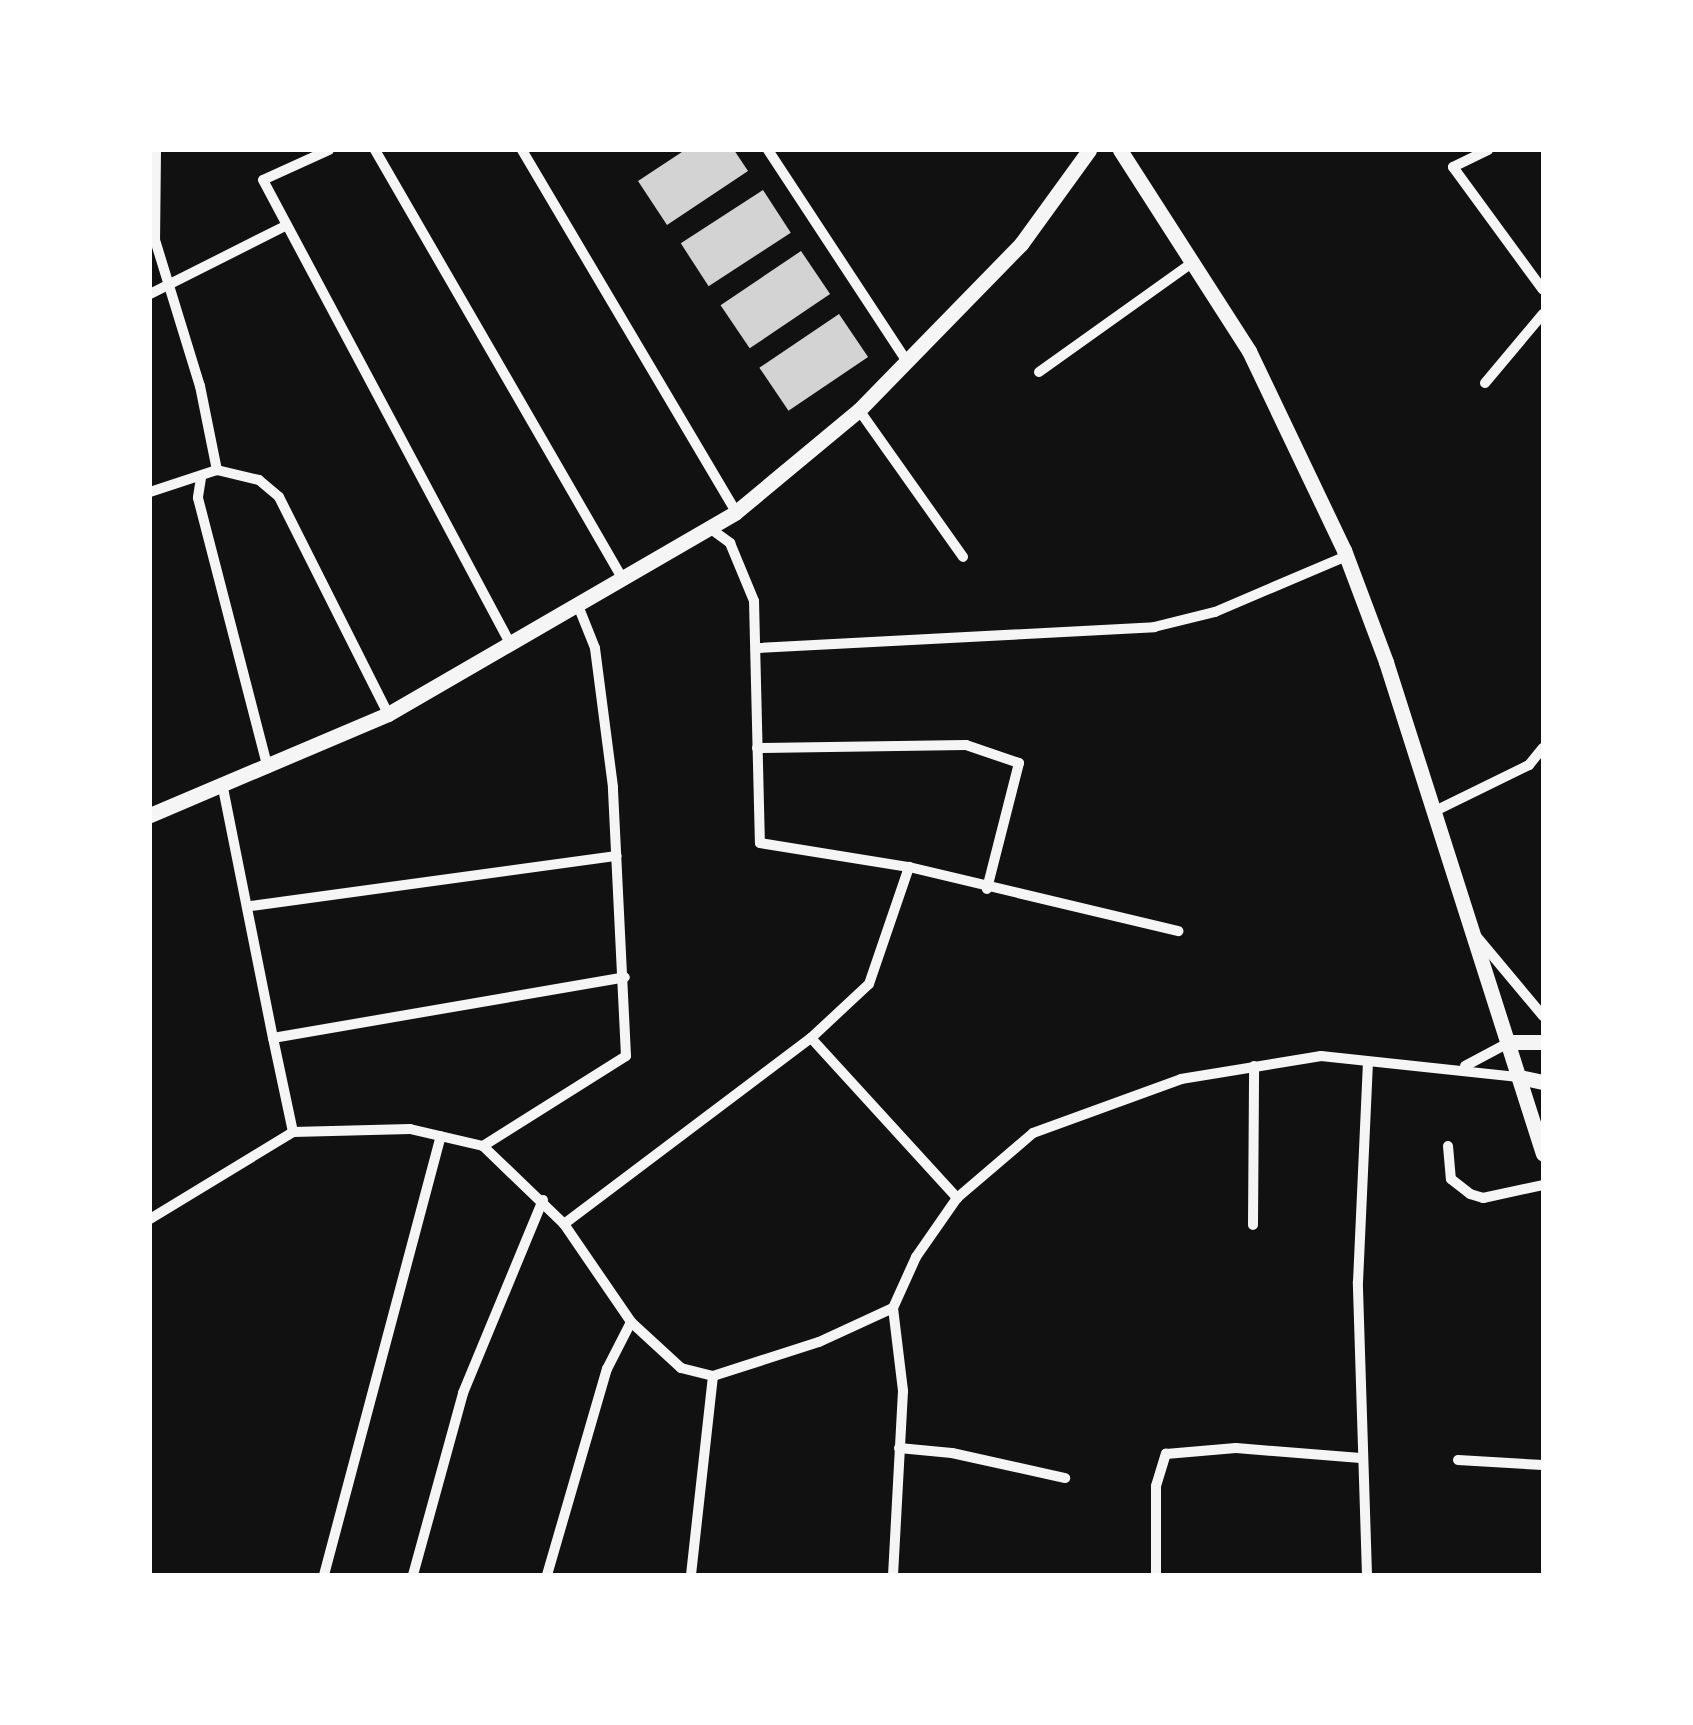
<!DOCTYPE html>
<html>
<head>
<meta charset="utf-8">
<style>
	body { margin:0 }
	#map { position:relative; width:1693px; height:1725px; overflow:hidden; background:#111; font-family:Raleway,sans-serif }
	div>[style] { position:absolute }
	.building>* { inset:0; background:#d3d3d3; transform-origin:0 0 }
	.minor>* { height:10px; margin:-5px; padding:0 5px; transform-origin:5px; border-radius:5px; background:#f5f5f5 }
	.tertiary>* { height:15px; margin:-7.5px; padding:0 7.5px; transform-origin:7.5px; border-radius:7.5px; background:#f5f5f5 }
	span { translate:-50% -50%; white-space:nowrap; text-align:center; line-height:1.15; -webkit-text-stroke:9px #fff; paint-order:stroke }
	.frame { position:absolute; inset:0; border:152px solid #fff; pointer-events:none }
</style>
</head>
<body>
<div id="map">
	<div class="building">
		<i style="clip-path:polygon(685px 150px,734px 150px,748px 171px,667px 225px,638px 181px)"></i>
		<i style="left:763px;top:190px;width:51px;height:98px;rotate:57deg"></i>
		<i style="left:801px;top:251px;width:52px;height:97px;rotate:56deg"></i>
		<i style="left:839px;top:314px;width:52px;height:96px;rotate:56deg"></i>
	</div>
	<div class="minor">
		<i style="left:156px;top:150px;width:90px;rotate:90.6deg"></i>
		<i style="left:155px;top:240px;width:153px;rotate:72.9deg"></i>
		<i style="left:200px;top:386px;width:86px;rotate:78.6deg"></i>
		<i style="left:329px;top:150px;width:72px;rotate:155.6deg"></i>
		<i style="left:263px;top:180px;width:527px;rotate:61.93deg"></i>
		<i style="left:375px;top:150px;width:496px;rotate:60deg"></i>
		<i style="left:522px;top:150px;width:421px;rotate:59.4deg"></i>
		<i style="left:768px;top:150px;width:251px;rotate:56.7deg"></i>
		<i style="left:1488px;top:150px;width:39px;rotate:154deg"></i>
		<i style="left:1453px;top:167px;width:152px;rotate:53.8deg"></i>
		<i style="left:150px;top:294px;width:151px;rotate:-26.7deg"></i>
		<i style="left:1039px;top:372px;width:189px;rotate:-35.5deg"></i>
		<i style="left:1485px;top:383px;width:90px;rotate:-50deg"></i>
		<i style="left:859px;top:410px;width:180px;rotate:54.7deg"></i>
		<i style="left:201px;top:478px;width:20px;rotate:99deg"></i>
		<i style="left:198px;top:498px;width:279px;rotate:75.5deg"></i>
		<i style="left:150px;top:492px;width:71px;rotate:-18.2deg"></i>
		<i style="left:217px;top:470px;width:43px;rotate:13.4deg"></i>
		<i style="left:259px;top:480px;width:26px;rotate:40deg"></i>
		<i style="left:279px;top:497px;width:243px;rotate:63.3deg"></i>
		<i style="left:711px;top:529px;width:24px;rotate:36deg"></i>
		<i style="left:730px;top:543px;width:63px;rotate:67.5deg"></i>
		<i style="left:754px;top:601px;width:242px;rotate:88.6deg"></i>
		<i style="left:760px;top:843px;width:151px;rotate:9.2deg"></i>
		<i style="left:758px;top:648px;width:397px;rotate:-3deg"></i>
		<i style="left:1154px;top:627px;width:63px;rotate:-13.8deg"></i>
		<i style="left:1215px;top:612px;width:142px;rotate:-23.1deg"></i>
		<i style="left:757px;top:748px;width:209px;rotate:-0.8deg"></i>
		<i style="left:966px;top:745px;width:56px;rotate:18.8deg"></i>
		<i style="left:1019px;top:763px;width:130px;rotate:104.3deg"></i>
		<i style="left:223px;top:788px;width:255px;rotate:78.7deg"></i>
		<i style="left:1433px;top:812px;width:107px;rotate:-26.1deg"></i>
		<i style="left:1529px;top:765px;width:22px;rotate:-51deg"></i>
		<i style="left:251px;top:906px;width:369px;rotate:-7.8deg"></i>
		<i style="left:1477px;top:937px;width:103px;rotate:50.1deg"></i>
		<i style="left:811px;top:1038px;width:79px;rotate:-43deg"></i>
		<i style="left:869px;top:984px;width:124px;rotate:-71.1deg"></i>
		<i style="left:909px;top:867px;width:277px;rotate:13.4deg"></i>
		<i style="left:1465px;top:1066px;width:51px;rotate:-28.1deg"></i>
		<i style="left:293px;top:1132px;width:96px;rotate:-102deg"></i>
		<i style="left:273px;top:1038px;width:357px;rotate:-9.8deg"></i>
		<i style="left:483px;top:1146px;width:169px;rotate:-32.2deg"></i>
		<i style="left:626px;top:1056px;width:269px;rotate:-92.8deg"></i>
		<i style="left:613px;top:787px;width:140px;rotate:-97.4deg"></i>
		<i style="left:595px;top:648px;width:43px;rotate:-111.8deg"></i>
		<i style="left:1448px;top:1146px;width:33px;rotate:85deg"></i>
		<i style="left:1451px;top:1179px;width:24px;rotate:38deg"></i>
		<i style="left:1470px;top:1194px;width:14px;rotate:17deg"></i>
		<i style="left:1483px;top:1198px;width:61px;rotate:-12.2deg"></i>
		<i style="left:150px;top:1219px;width:167px;rotate:-31.3deg"></i>
		<i style="left:293px;top:1132px;width:117px;rotate:-1.5deg"></i>
		<i style="left:410px;top:1129px;width:75px;rotate:13.1deg"></i>
		<i style="left:483px;top:1146px;width:112px;rotate:43.9deg"></i>
		<i style="left:564px;top:1224px;width:119px;rotate:55.6deg"></i>
		<i style="left:631px;top:1322px;width:68px;rotate:42.6deg"></i>
		<i style="left:681px;top:1368px;width:33px;rotate:14deg"></i>
		<i style="left:713px;top:1376px;width:111px;rotate:-17.8deg"></i>
		<i style="left:819px;top:1342px;width:81px;rotate:-24.7deg"></i>
		<i style="left:893px;top:1308px;width:56px;rotate:-65.7deg"></i>
		<i style="left:916px;top:1257px;width:72px;rotate:-55.2deg"></i>
		<i style="left:957px;top:1198px;width:100px;rotate:-40.5deg"></i>
		<i style="left:1033px;top:1133px;width:158px;rotate:-20deg"></i>
		<i style="left:1181px;top:1079px;width:142px;rotate:-9.3deg"></i>
		<i style="left:1321px;top:1056px;width:199px;rotate:6.1deg"></i>
		<i style="left:564px;top:1224px;width:309px;rotate:-37deg"></i>
		<i style="left:811px;top:1038px;width:217px;rotate:47.6deg"></i>
		<i style="left:1253px;top:1225px;width:159px;rotate:-89.6deg"></i>
		<i style="left:893px;top:1308px;width:84px;rotate:83.1deg"></i>
		<i style="left:903px;top:1391px;width:184px;rotate:93.1deg"></i>
		<i style="left:899px;top:1448px;width:53px;rotate:5.4deg"></i>
		<i style="left:952px;top:1453px;width:116px;rotate:12.5deg"></i>
		<i style="left:1458px;top:1460px;width:85px;rotate:3.4deg"></i>
		<i style="left:324px;top:1575px;width:454px;rotate:-75.1deg"></i>
		<i style="left:413px;top:1575px;width:189px;rotate:-74.6deg"></i>
		<i style="left:463px;top:1393px;width:209px;rotate:-67.5deg"></i>
		<i style="left:547px;top:1575px;width:215px;rotate:-73.8deg"></i>
		<i style="left:607px;top:1369px;width:53px;rotate:-62.9deg"></i>
		<i style="left:691px;top:1575px;width:200px;rotate:-83.7deg"></i>
		<i style="left:1156px;top:1575px;width:89px;rotate:-90deg"></i>
		<i style="left:1156px;top:1486px;width:34px;rotate:-73deg"></i>
		<i style="left:1166px;top:1454px;width:70px;rotate:-4.9deg"></i>
		<i style="left:1236px;top:1448px;width:125px;rotate:4.6deg"></i>
		<i style="left:1367px;top:1575px;width:293px;rotate:-91.8deg"></i>
		<i style="left:1358px;top:1282px;width:220px;rotate:-87.4deg"></i>
	</div>
	<div class="tertiary">
		<i style="left:1120px;top:150px;width:239px;rotate:57.3deg"></i>
		<i style="left:1249px;top:351px;width:221px;rotate:64.5deg"></i>
		<i style="left:1344px;top:550px;width:120px;rotate:69.4deg"></i>
		<i style="left:1386px;top:662px;width:516px;rotate:72.3deg"></i>
		<i style="left:150px;top:815px;width:259px;rotate:-23deg"></i>
		<i style="left:388px;top:714px;width:402px;rotate:-30.1deg"></i>
		<i style="left:736px;top:512px;width:160px;rotate:-39.7deg"></i>
		<i style="left:859px;top:410px;width:232px;rotate:-45.7deg"></i>
		<i style="left:1021px;top:244px;width:116px;rotate:-54.1deg"></i>
		<i style="left:1510px;top:1042px;width:33px"></i>
		<i style="left:1519px;top:1077px;width:25px;rotate:12deg"></i>
	</div>
	<div class="frame"></div>
</div>
</body>
</html>
